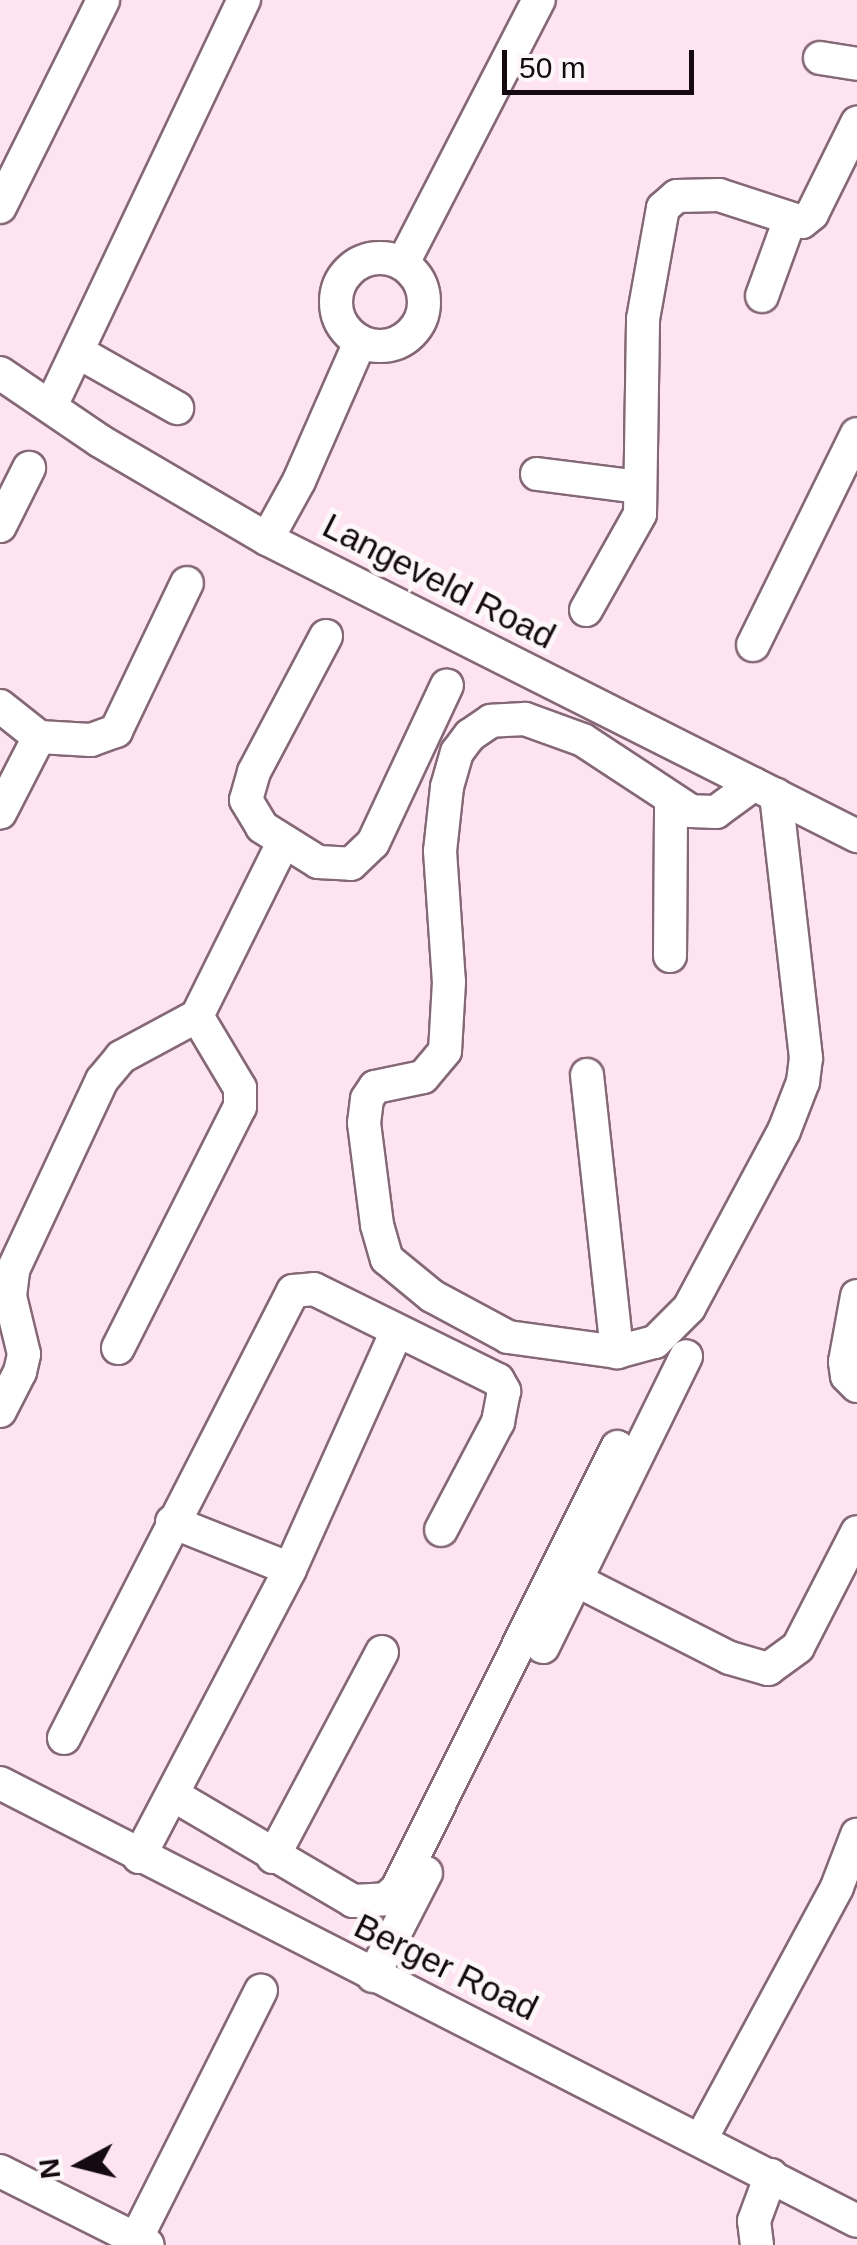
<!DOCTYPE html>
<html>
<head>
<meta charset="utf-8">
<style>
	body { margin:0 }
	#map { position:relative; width:857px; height:2245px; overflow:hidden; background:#fee3f0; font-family:Arial,sans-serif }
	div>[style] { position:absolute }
	.roads { filter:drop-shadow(2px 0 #856876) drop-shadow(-2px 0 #856876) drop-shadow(0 2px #856876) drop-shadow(0 -2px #856876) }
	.minor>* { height:32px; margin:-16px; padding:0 16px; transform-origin:16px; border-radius:16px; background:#fff }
	.minor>.ring { margin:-16px; padding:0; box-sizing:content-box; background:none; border:32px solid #fff; border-radius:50% }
	span { translate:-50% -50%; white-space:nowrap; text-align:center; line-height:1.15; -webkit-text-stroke:10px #fef7fa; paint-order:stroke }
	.street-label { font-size:35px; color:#150a10 }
	.north { position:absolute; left:30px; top:2115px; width:100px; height:100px; -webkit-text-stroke:8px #fef7fa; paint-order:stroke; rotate:263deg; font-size:28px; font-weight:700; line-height:40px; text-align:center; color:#150a10 }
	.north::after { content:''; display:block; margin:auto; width:35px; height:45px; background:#150a10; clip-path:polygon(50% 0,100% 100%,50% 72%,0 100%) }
	.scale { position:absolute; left:502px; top:50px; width:192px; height:45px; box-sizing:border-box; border:5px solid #150a10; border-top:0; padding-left:12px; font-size:30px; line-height:35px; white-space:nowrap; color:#150a10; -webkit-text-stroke:8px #fef7fa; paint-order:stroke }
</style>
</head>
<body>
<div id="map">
	<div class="roads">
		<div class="minor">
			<i style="left:820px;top:58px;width:37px;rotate:9deg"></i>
			<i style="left:0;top:207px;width:231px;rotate:-63.5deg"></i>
			<i class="ring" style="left:336px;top:258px;width:56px;height:56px"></i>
			<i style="left:403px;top:263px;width:296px;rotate:-62.7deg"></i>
			<i style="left:762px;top:296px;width:82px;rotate:-70deg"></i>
			<i style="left:78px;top:352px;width:114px;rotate:29.5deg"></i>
			<i style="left:0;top:373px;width:121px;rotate:34.2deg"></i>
			<i style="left:100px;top:441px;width:194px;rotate:30.4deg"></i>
			<i style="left:267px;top:539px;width:661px;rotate:26.72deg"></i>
			<i style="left:51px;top:406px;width:450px;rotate:-64.6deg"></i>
			<i style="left:537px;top:474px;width:102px;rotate:7.3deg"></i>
			<i style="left:0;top:526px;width:65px;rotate:-63.4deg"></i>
			<i style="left:267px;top:539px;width:66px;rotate:-61.1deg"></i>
			<i style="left:299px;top:481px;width:152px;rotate:-66.3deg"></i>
			<i style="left:586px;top:610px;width:110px;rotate:-60.6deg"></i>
			<i style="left:640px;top:514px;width:195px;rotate:-89.1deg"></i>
			<i style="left:643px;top:319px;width:113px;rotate:-79.8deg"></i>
			<i style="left:663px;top:208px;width:18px;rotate:-41deg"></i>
			<i style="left:677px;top:196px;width:42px;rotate:-1.4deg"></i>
			<i style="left:719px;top:195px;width:87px;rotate:18deg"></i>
			<i style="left:802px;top:222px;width:13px;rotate:-39deg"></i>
			<i style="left:812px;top:214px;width:102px;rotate:-63.7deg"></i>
			<i style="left:326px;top:636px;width:154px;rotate:117.9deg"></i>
			<i style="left:254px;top:772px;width:29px;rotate:106deg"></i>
			<i style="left:246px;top:800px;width:31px;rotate:59deg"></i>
			<i style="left:262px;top:827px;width:66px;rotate:32deg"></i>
			<i style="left:318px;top:862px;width:33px;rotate:3deg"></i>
			<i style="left:351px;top:864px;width:30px;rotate:-44deg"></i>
			<i style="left:373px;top:843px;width:174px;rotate:-64.9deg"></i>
			<i style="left:753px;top:645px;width:235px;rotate:-63.8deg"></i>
			<i style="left:0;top:706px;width:50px;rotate:38.5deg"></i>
			<i style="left:39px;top:737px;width:85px;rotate:117.2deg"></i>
			<i style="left:39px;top:737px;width:52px;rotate:3.3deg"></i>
			<i style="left:91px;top:740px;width:27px;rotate:-20deg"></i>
			<i style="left:116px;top:731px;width:164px;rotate:-64.4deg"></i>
			<i style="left:754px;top:784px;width:47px;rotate:143.6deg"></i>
			<i style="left:716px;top:812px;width:25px;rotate:-178deg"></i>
			<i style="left:691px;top:811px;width:129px;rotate:-146.7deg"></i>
			<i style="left:583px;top:740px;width:62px;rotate:-160.1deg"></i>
			<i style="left:525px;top:719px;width:34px;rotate:177deg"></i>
			<i style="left:491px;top:721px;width:25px;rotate:146deg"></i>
			<i style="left:470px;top:735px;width:21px;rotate:127deg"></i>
			<i style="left:457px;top:752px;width:36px;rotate:106deg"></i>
			<i style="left:447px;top:787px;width:64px;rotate:96.2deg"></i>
			<i style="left:440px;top:851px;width:131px;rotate:86.1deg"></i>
			<i style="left:449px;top:982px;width:69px;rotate:93.3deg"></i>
			<i style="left:445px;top:1051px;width:34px;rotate:130deg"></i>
			<i style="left:423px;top:1077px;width:49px;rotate:168.2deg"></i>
			<i style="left:375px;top:1087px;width:14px;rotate:124deg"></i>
			<i style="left:367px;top:1099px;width:24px;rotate:97deg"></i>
			<i style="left:364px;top:1123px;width:103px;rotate:82.7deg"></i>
			<i style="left:377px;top:1225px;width:35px;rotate:74deg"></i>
			<i style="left:387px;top:1259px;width:58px;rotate:39.4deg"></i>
			<i style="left:432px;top:1296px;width:86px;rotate:28.3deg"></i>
			<i style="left:508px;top:1337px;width:110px;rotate:7.8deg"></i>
			<i style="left:617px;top:1352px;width:39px;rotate:-15deg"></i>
			<i style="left:655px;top:1342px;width:48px;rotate:-45deg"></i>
			<i style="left:689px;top:1308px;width:201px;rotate:-61.8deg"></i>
			<i style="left:784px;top:1131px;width:53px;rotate:-68.8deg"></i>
			<i style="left:803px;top:1082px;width:24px;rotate:-83deg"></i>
			<i style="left:806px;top:1058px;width:265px;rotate:-96.5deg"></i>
			<i style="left:670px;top:956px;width:156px;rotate:-89.6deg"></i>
			<i style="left:587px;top:1075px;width:279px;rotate:83.8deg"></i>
			<i style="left:857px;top:1296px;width:67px;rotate:100.3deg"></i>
			<i style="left:845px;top:1362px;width:14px;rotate:82deg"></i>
			<i style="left:847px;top:1376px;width:14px;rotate:45deg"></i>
			<i style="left:118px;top:1348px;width:270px;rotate:-63.2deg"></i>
			<i style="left:240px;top:1107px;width:19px;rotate:-90deg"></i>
			<i style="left:240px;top:1088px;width:84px;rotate:-120.8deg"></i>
			<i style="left:0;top:1411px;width:44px;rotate:-62.9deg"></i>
			<i style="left:20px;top:1372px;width:18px;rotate:-77deg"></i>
			<i style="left:24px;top:1354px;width:60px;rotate:-103.6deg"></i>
			<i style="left:10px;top:1296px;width:26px;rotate:-83deg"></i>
			<i style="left:13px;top:1270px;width:210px;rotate:-64.9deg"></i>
			<i style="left:102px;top:1080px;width:30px;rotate:-50deg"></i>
			<i style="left:121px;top:1057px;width:86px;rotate:-28.3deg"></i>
			<i style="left:197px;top:1016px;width:193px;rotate:-63.6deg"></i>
			<i style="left:172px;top:1522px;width:127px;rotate:21.7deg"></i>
			<i style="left:578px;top:1581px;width:170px;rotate:26.9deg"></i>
			<i style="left:730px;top:1658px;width:40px;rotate:16deg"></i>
			<i style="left:768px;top:1669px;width:37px;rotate:-36deg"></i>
			<i style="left:798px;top:1647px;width:129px;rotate:-62.8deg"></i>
			<i style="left:543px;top:1647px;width:324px;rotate:-63.8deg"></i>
			<i style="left:64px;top:1738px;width:502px;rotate:-62.87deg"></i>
			<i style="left:293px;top:1291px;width:21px;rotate:-5deg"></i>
			<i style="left:314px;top:1289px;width:205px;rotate:26.3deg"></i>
			<i style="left:498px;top:1380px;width:13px;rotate:61deg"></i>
			<i style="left:504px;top:1391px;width:32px;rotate:101deg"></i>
			<i style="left:498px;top:1422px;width:122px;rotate:117.8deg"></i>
			<i style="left:0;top:1783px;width:962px;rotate:27.07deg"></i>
			<i style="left:175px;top:1796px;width:207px;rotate:30.5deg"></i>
			<i style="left:353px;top:1901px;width:33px;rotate:-3deg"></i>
			<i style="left:386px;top:1899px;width:15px;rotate:-42deg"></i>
			<i style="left:397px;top:1889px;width:494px;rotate:-63.5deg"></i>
			<i style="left:139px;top:1857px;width:325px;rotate:-62.3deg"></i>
			<i style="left:290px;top:1569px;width:261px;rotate:-65.8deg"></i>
			<i style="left:273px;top:1857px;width:232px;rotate:-62deg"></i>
			<i style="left:373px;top:1976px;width:116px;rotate:-62.8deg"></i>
			<i style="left:701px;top:2139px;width:286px;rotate:-61.6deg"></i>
			<i style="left:837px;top:1887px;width:56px;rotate:-69deg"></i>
			<i style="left:0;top:2171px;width:165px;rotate:26.6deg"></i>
			<i style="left:136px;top:2239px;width:278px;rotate:-63.3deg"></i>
			<i style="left:757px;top:2245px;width:24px;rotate:-97deg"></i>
			<i style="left:754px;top:2221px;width:49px;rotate:-69.7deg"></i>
		</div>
	</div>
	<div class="street-label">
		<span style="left:439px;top:581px;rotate:27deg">Langeveld Road</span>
		<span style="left:446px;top:1967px;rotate:26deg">Berger Road</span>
	</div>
	<div class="north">N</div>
	<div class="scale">50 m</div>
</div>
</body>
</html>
